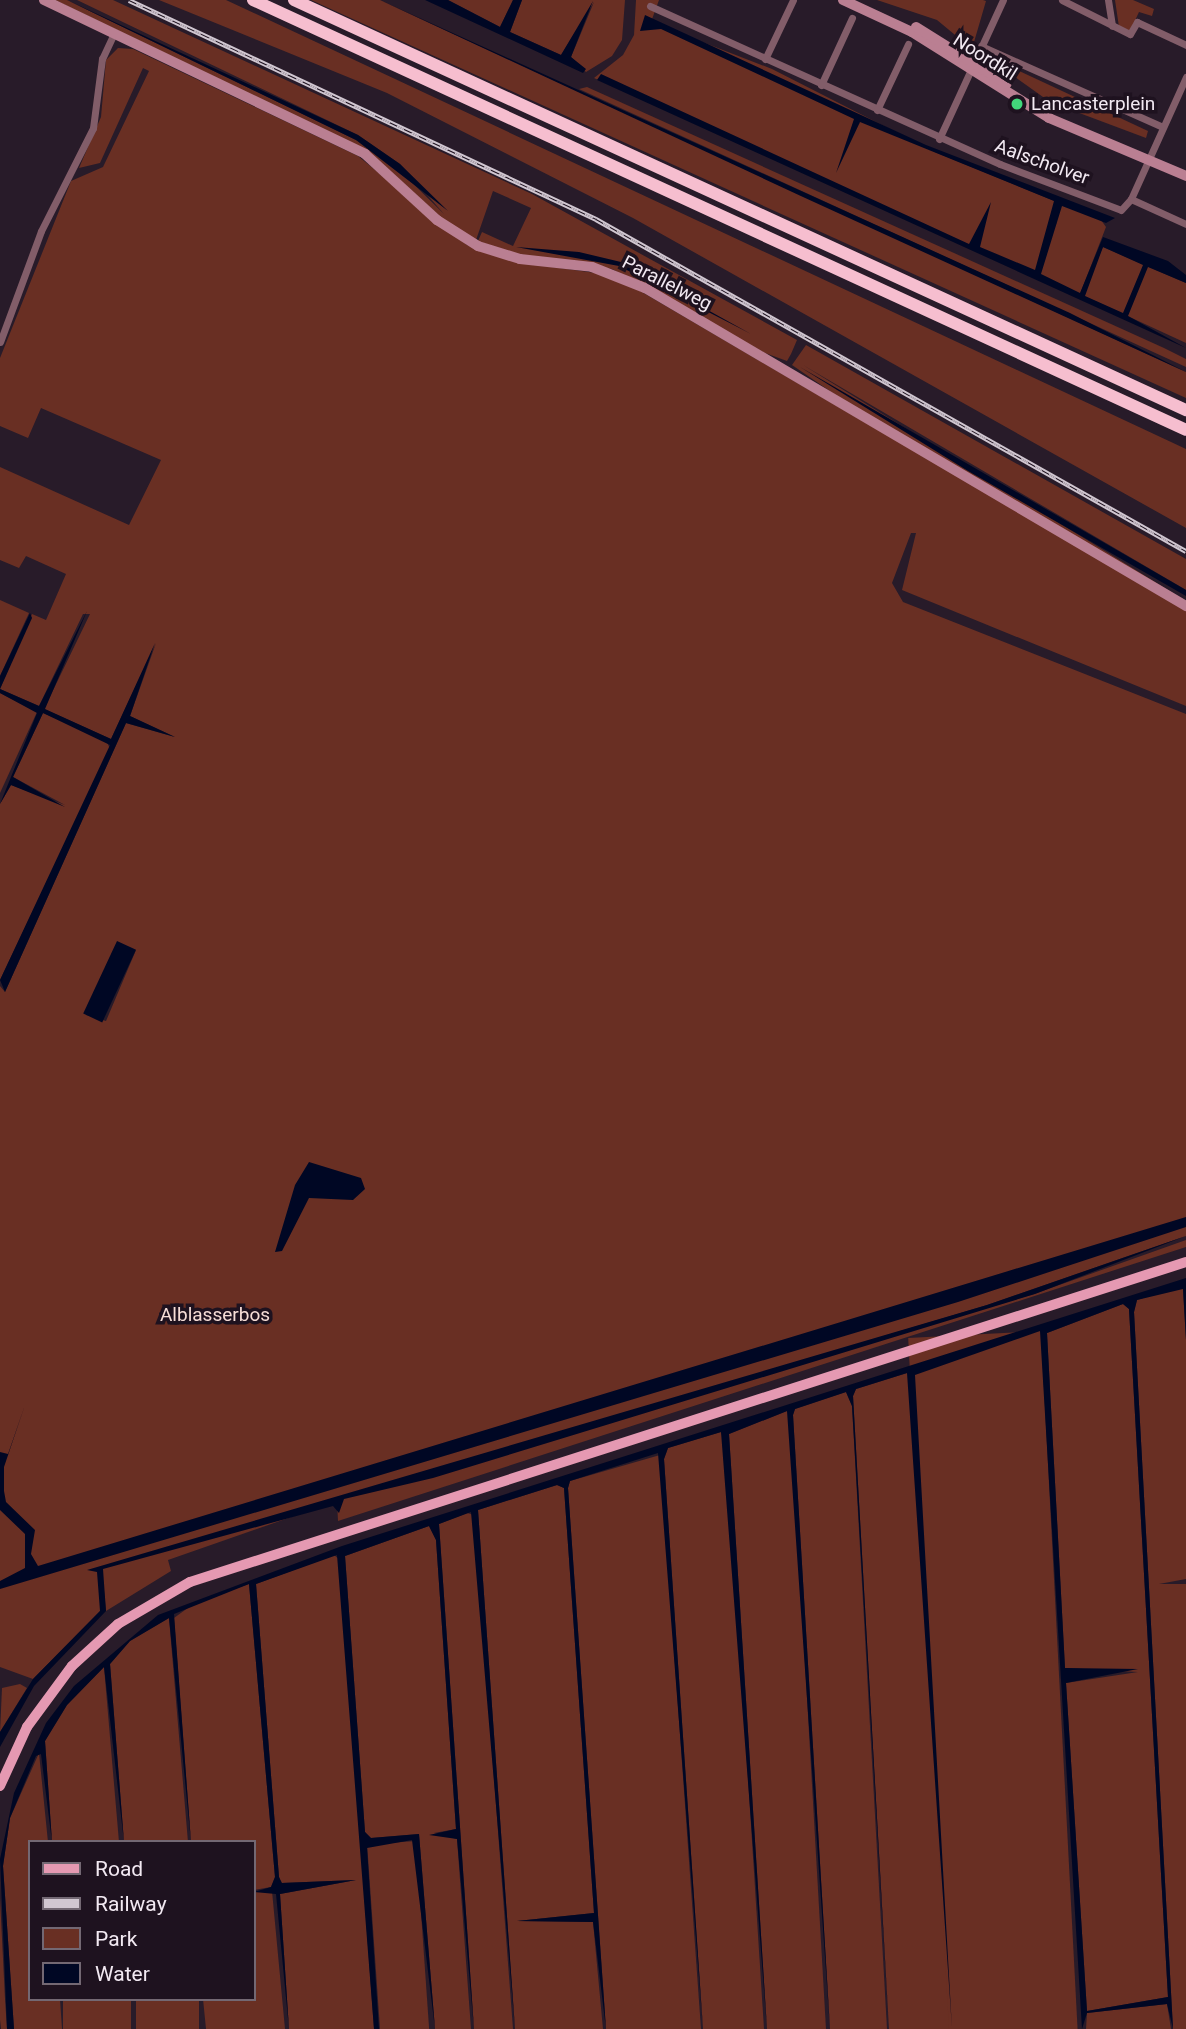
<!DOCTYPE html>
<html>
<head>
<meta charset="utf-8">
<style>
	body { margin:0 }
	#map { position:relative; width:1186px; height:2029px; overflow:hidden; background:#281b29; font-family:Roboto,sans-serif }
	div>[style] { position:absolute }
	.green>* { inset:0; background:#692f23; transform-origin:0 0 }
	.water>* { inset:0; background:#000724; transform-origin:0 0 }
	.street>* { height:7px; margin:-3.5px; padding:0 3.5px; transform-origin:3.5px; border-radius:3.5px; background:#825d69 }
	.secondary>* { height:10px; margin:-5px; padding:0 5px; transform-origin:5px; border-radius:5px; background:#ba7f92 }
	.primary>* { height:10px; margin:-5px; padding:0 5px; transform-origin:5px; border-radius:5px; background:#e599b2 }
	.highway>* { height:12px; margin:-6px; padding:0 6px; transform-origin:6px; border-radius:6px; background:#f6becf }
	.rail>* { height:5px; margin-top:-2.5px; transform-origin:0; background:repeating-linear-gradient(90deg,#1e121f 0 8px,#d1c7d1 0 16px); box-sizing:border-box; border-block:2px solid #d1c7d1 }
	.dots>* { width:19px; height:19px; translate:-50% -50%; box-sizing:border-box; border:4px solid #1e121f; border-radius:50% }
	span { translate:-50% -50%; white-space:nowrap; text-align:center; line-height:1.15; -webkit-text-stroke:7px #1e121f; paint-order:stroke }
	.street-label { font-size:19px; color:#f2e9f2 }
	.poi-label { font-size:19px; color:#f2e9f2 }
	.left { translate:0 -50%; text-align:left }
	.park-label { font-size:19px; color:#f6ddd7 }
	.legend { position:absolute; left:28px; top:1840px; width:228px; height:161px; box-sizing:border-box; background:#1e121f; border:2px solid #736873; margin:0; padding:9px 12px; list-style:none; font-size:21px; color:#f2e9f2 }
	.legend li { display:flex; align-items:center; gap:14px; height:35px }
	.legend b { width:35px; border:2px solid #736873 }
</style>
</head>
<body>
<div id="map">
	<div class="green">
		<i style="clip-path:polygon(55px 0,67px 0,356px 140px,388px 159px,444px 214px,400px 164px,358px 135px,77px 0,113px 0,532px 194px,797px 340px,791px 354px,787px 361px,765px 353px,612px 269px,512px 253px,478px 241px,482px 232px,513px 246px,531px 208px,493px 191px,476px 240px,441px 218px,366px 150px)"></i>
		<i style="clip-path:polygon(159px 0,226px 0,1186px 449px,1186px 528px,633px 218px,387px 93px)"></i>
		<i style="clip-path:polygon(311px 0,380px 0,1186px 372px,1186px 398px)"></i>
		<i style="clip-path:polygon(448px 0,513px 0,500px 27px)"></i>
		<i style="clip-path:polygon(522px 0,625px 0,622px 40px,612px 56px,586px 72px,571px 57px,594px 2px,561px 55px,510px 32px)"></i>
		<i style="clip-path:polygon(636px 0,659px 0,651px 22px,772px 69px,935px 152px,1101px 220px,1106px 227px,1080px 294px,594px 78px,623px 55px,634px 35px)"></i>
		<i style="clip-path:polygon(877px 0,983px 0,986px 1px,972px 49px,937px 20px)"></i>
		<i style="clip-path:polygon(1115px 0,1133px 0,1154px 9px,1152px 16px,1139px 12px,1130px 31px,1119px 27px)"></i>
		<i style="clip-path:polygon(evenodd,118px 48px,133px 49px,358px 156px,467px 245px,516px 262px,603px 274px,635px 288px,1186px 610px,1186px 706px,902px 590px,916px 533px,911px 533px,892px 583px,903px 602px,1186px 714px,1186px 1236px,987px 1305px,426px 1474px,1034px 1294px,1186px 1240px,1186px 1247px,338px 1521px,337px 1501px,168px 1560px,171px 1571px,106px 1611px,104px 1591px,100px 1611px,33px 1679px,0 1667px,0 986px,5px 992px,126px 723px,175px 737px,130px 716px,156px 643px,111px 739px,44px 709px,90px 614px,83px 614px,39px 706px,0 689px,32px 614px,46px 620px,66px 574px,26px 556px,19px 568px,0 560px,0 467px,129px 525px,161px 460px,41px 408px,28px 438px,0 426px,0 358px,71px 181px,103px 167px,149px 71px,143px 68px,100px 163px,79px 168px,101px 117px,106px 60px,118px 48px,136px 950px,106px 1021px,86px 1015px,86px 1014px,136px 950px)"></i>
		<i style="clip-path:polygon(983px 54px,1148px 131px,1146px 138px,1050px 102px)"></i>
		<i style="clip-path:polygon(587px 87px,1164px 348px,1186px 359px,1186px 367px,579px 89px)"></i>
		<i style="clip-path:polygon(1103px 247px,1186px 283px,1186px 343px,1082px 295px)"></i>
		<i style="clip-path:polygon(806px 345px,1186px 559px,1186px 590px,803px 365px,1186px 601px,840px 398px,792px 365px)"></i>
		<i style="clip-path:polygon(0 600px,29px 613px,0 676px)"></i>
		<i style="clip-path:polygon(0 693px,37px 712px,0 793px)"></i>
		<i style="clip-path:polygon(43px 713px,106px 740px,110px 749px,0 980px,0 804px,11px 785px,65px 805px,13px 777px)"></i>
		<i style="clip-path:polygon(1175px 1288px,1183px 1289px,1186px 1340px,1186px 1579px,1159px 1584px,1186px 1584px,1186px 2029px,1173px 2029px,1134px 1312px,1137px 1300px)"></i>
		<i style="clip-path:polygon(1123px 1304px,1129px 1309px,1168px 1997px,1087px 2011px,1066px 1683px,1138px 1672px,1065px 1668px,1047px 1333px)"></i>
		<i style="left:1041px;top:1331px;width:699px;height:133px;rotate:87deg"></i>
		<i style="clip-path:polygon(907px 1373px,912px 1376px,949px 2029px,889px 2029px,853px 1396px,856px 1389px)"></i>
		<i style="clip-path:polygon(846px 1392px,852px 1406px,887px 2029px,830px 2029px,793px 1415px,795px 1409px)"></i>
		<i style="clip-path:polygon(787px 1411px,791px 1419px,826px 2029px,767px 2029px,729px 1434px)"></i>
		<i style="clip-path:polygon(721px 1432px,727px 1449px,764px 2029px,703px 2029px,664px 1459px,668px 1448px)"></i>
		<i style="clip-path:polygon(660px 1455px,701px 2029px,606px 2029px,568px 1488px,570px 1481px)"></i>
		<i style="clip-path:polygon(557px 1485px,564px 1488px,594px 1913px,517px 1921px,593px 1922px,603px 2029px,515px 2029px,478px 1510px)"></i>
		<i style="clip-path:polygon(467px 1513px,474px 1515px,513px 2029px,474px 2029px,439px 1524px)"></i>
		<i style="clip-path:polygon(429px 1526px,436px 1540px,456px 1829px,434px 1833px,457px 1839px,471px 2029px,435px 2029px,419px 1834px,371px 1838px,365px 1832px,345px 1556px)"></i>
		<i style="clip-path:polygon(334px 1555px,340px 1560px,374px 2029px,289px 2029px,280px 1894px,356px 1880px,281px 1883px,279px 1877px,256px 1584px)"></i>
		<i style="clip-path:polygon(249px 1584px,275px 1877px,271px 1887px,254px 1890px,254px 1842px,191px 1842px,174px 1618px,196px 1602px)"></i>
		<i style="clip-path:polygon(169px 1618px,188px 1842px,124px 1842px,110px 1664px,130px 1641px)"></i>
		<i style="clip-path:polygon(104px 1667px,119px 1842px,52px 1842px,45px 1741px,67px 1705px)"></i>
		<i style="clip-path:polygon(20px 1684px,27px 1688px,0 1732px,2px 1688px)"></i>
		<i style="clip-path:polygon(39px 1753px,48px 1842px,30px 1842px,30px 1999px,60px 1999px,62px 2029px,14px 2029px,3px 1866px,10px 1818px)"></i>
		<i style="left:416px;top:1841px;width:189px;height:49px;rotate:86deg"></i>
		<i style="clip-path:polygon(272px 1891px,285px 2029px,206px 2029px,203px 1999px,254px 1999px,254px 1892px)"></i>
		<i style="clip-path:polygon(0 1898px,5px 1999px,7px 2029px,1px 2029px,0 2020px)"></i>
		<i style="left:63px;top:1999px;width:68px;height:30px"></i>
		<i style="left:136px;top:1999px;width:63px;height:30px"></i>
		<i style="clip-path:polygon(1167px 2004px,1171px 2029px,1086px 2029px,1087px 2013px)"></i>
	</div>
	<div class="water">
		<i style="clip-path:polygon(67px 0,358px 135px,400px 164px,448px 211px,356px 140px)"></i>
		<i style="clip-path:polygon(380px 0,1070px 313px,1186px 372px,803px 197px)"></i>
		<i style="clip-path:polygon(425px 0,448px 0,500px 27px,513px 0,522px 0,510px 32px,561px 55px,593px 1px,571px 57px,586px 69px,583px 73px)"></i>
		<i style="clip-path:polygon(evenodd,645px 15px,926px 145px,1115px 218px,1106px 223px,1062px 206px,1041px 274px,1080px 293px,1103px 237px,1168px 261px,1186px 275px,1186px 283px,1148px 267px,1128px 316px,1186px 348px,597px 80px,601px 74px,969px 244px,991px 202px,980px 247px,1035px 270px,1054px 201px,860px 122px,836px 173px,854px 119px,661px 29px,640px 31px,645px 15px,1103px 247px,1143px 265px,1123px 313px,1085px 296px,1103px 247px)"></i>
		<i style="clip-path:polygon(516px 247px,579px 252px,621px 262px,751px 334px,619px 266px)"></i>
		<i style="clip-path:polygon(800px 367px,1186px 590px,1186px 596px,968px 471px)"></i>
		<i style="clip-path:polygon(87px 611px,45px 709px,111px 739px,155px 643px,130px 716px,175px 737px,126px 723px,5px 992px,0 980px,110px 745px,43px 713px,13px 777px,65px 807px,11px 785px,0 804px,37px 713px,0 693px,0 689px,39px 706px)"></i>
		<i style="clip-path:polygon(30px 613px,32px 618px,0 689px,0 676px)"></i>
		<i style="left:117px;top:941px;width:21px;height:80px;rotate:25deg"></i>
		<i style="clip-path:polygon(309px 1162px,361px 1178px,365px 1189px,353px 1200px,309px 1198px,282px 1251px,275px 1252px,295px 1185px)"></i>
		<i style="clip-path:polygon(1186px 1217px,1186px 1227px,958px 1302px,0 1589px,0 1581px,25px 1568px,25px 1534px,0 1510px,0 1452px,8px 1454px,26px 1402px,4px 1467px,4px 1491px,6px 1502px,35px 1530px,31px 1554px,38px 1566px)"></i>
		<i style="clip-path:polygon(1186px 1236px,1035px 1294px,433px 1478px,344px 1499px,339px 1513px,333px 1506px,103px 1569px,106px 1611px,34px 1686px,0 1747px,0 1732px,33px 1679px,100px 1611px,97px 1572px,87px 1570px,987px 1305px)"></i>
		<i style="clip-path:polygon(evenodd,1186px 1278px,1186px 1340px,1183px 1289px,1137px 1300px,1134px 1312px,1173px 2029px,1167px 2004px,1087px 2013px,1082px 2029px,1040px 1331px,915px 1375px,952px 2029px,907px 1373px,856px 1389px,853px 1396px,889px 2029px,852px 1406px,846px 1392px,795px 1409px,793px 1415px,830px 2029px,787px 1411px,729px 1434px,767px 2029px,721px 1432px,668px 1448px,664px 1459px,703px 2029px,658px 1453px,570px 1481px,568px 1488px,606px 2029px,593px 1922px,517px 1921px,594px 1913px,564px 1488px,557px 1485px,478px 1510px,515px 2029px,471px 1512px,439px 1524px,474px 2029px,457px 1839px,429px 1835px,456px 1829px,436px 1540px,429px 1526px,345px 1556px,365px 1832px,371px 1838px,419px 1834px,435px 2029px,412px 1840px,367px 1848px,379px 2029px,374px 2029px,337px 1555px,256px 1584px,279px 1877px,282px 1883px,356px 1880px,280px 1894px,289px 2029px,276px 1894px,254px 1892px,271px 1887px,275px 1877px,249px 1584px,174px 1614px,191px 1842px,169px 1618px,130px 1641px,110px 1664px,124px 1842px,104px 1667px,67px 1705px,45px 1741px,52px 1842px,41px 1754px,36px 1756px,10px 1818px,3px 1866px,14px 2029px,7px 2029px,0 1859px,14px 1793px,46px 1723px,74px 1686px,158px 1615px,342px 1546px,1186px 1278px,1123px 1304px,1129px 1309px,1168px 1997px,1087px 2011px,1066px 1683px,1138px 1669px,1065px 1668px,1047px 1333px,1123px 1304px)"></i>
	</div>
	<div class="street">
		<i style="left:1062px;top:0;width:76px;rotate:26.6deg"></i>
		<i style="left:1130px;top:34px;width:14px;rotate:-60deg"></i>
		<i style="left:1137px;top:22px;width:54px;rotate:25.1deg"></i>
		<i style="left:1108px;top:0;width:26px;rotate:81deg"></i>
		<i style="left:650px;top:6px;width:384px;rotate:24.3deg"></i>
		<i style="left:1000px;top:164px;width:129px;rotate:20.8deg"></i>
		<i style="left:1121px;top:210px;width:15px;rotate:-48deg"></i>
		<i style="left:981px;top:46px;width:199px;rotate:24deg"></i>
		<i style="left:765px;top:59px;width:65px;rotate:-64.6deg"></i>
		<i style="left:1186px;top:77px;width:134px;rotate:114.3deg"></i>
		<i style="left:1131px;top:199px;width:60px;rotate:24.4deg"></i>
		<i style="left:821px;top:85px;width:74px;rotate:-65.2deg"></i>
		<i style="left:877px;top:110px;width:73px;rotate:-64.8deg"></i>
		<i style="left:939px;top:139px;width:153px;rotate:-65.3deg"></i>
		<i style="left:0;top:342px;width:118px;rotate:-69.7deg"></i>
		<i style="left:41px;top:231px;width:115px;rotate:-63.2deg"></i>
		<i style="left:93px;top:128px;width:70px;rotate:-82.6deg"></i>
		<i style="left:102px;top:59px;width:26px;rotate:-65deg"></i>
	</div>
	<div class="secondary">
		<i style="left:44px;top:0;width:356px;rotate:25.6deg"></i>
		<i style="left:365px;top:154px;width:98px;rotate:42.5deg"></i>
		<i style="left:437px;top:220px;width:49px;rotate:32.4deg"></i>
		<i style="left:478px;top:246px;width:44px;rotate:17.2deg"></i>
		<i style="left:520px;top:259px;width:72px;rotate:6.3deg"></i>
		<i style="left:592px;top:267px;width:57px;rotate:21.6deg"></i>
		<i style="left:645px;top:288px;width:628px;rotate:30.45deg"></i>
		<i style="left:843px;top:0;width:76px;rotate:24.9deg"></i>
		<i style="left:912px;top:32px;width:162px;rotate:32.1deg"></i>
		<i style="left:1049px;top:118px;width:149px;rotate:22.9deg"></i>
		<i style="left:916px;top:27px;width:107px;rotate:32.1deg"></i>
	</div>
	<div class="primary">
		<i style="left:0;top:1786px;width:65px;rotate:-65.4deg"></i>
		<i style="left:27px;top:1727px;width:76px;rotate:-53.6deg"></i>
		<i style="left:72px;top:1666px;width:62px;rotate:-42.4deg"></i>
		<i style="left:118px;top:1624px;width:83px;rotate:-30.3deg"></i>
		<i style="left:190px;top:1582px;width:1046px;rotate:-17.81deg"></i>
	</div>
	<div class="highway">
		<i style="left:253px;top:0;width:1027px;rotate:24.74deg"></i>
		<i style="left:294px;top:0;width:982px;rotate:24.69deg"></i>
	</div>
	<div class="rail">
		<i style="left:129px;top:0;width:516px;rotate:25.12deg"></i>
		<i style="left:596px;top:219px;width:677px;rotate:29.37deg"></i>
	</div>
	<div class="dots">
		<i style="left:1017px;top:104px;background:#42d77b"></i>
	</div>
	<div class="street-label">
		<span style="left:985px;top:57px;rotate:32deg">Noordkil</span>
		<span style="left:1042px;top:162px;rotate:20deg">Aalscholver</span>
		<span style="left:667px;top:283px;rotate:27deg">Parallelweg</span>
	</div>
	<div class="poi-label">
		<span class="left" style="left:1031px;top:104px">Lancasterplein</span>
	</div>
	<div class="park-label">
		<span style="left:215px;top:1315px">Alblasserbos</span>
	</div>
	<ul class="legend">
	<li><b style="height:9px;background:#e599b2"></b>Road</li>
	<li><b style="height:9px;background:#d1c7d1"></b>Railway</li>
	<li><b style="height:19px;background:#692f23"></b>Park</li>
	<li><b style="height:19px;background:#000724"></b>Water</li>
	</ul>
</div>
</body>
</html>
